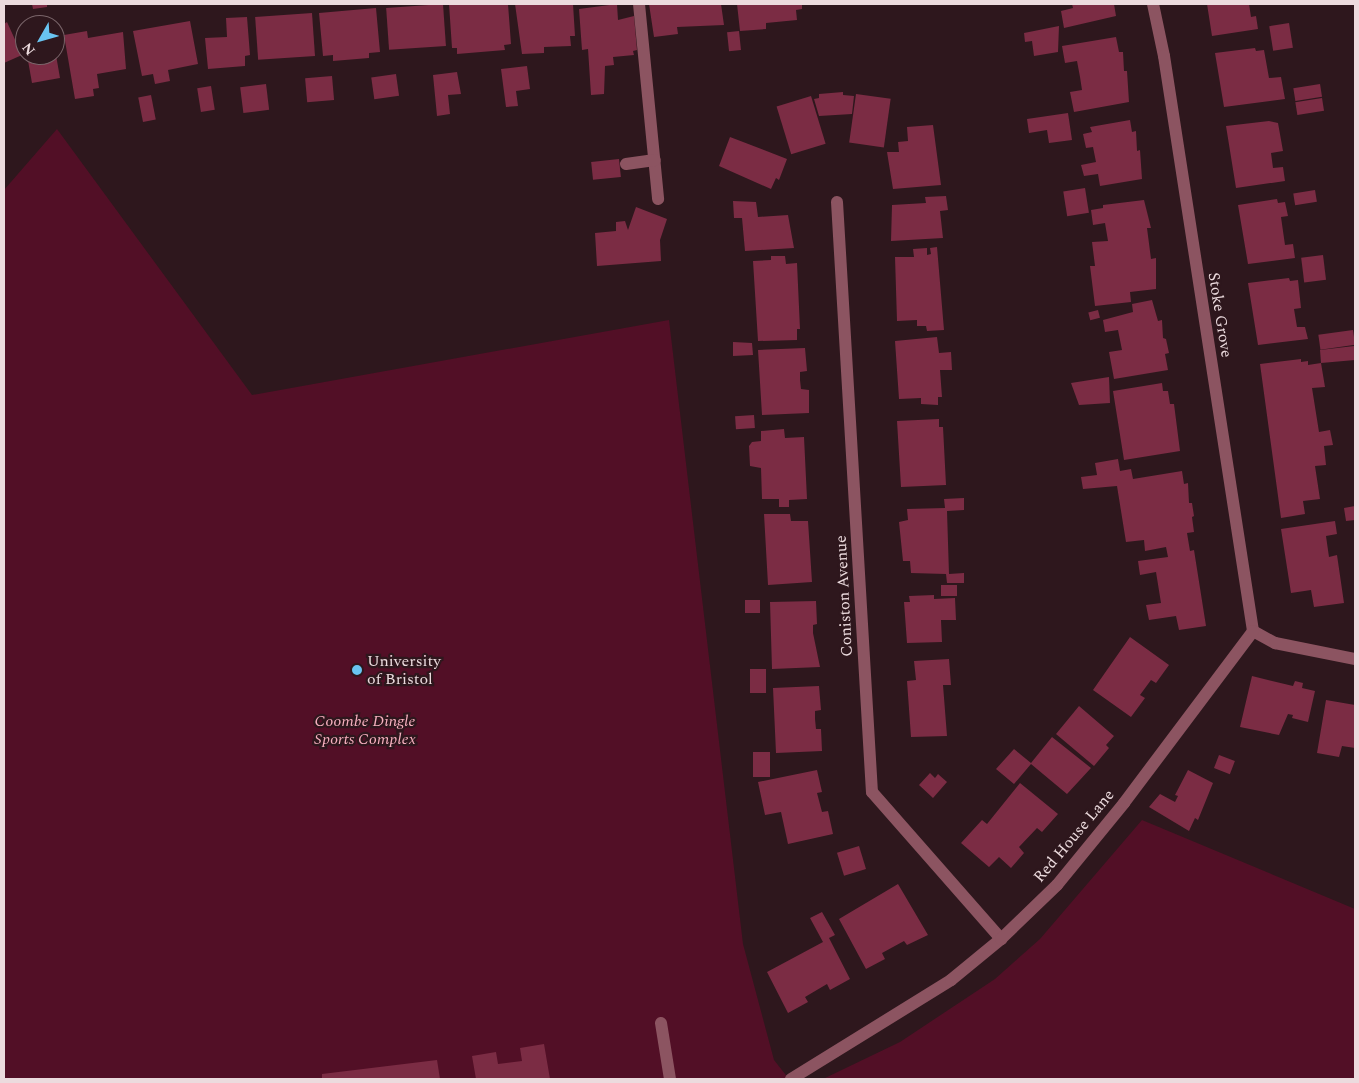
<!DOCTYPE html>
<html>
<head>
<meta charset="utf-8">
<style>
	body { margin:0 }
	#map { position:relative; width:1359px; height:1083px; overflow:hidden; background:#2e171d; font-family:Spectral,serif }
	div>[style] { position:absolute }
	.green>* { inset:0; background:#520f26 }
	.building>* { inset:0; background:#7b2c44; transform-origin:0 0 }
	.service>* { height:12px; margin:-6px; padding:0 6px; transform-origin:6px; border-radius:6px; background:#8c5461 }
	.minor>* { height:12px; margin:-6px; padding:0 6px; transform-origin:6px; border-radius:6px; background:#8c5461 }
	.dots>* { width:14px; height:14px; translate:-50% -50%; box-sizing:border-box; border:2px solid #2e171d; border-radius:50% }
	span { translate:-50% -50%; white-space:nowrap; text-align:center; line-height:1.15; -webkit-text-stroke:4.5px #2e171d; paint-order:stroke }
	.street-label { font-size:16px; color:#ecdbde }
	.poi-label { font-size:16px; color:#ecdbde }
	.left { translate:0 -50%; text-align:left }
	.park-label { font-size:16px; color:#f7b0bf; font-style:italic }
	.frame { position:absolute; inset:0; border:5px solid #ecdbde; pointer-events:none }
	.north { position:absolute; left:15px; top:15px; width:50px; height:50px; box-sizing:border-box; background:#2e171d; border:1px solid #7a656a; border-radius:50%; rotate:232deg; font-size:14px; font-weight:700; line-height:20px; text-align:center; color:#ecdbde }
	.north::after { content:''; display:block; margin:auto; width:18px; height:22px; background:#69c4f1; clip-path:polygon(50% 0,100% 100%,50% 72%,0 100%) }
</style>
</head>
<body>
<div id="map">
	<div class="green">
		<i style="clip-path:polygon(57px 129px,252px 395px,669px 320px,743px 944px,774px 1060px,789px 1079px,4px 1079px,4px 190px)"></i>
		<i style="clip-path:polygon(1142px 820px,1355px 909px,1355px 1079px,823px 1079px,900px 1042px,995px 979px,1040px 939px)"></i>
	</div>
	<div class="building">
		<i style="clip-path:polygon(32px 4px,47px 4px,47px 7px,33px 9px)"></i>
		<i style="left:443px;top:4px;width:42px;height:57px;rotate:86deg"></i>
		<i style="clip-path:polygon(449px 4px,508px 4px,511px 44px,504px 45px,505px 50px,457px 54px,457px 48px,452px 48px)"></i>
		<i style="clip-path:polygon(515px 4px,573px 4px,575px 36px,570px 36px,571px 46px,544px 47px,544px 53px,522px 54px)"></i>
		<i style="clip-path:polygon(617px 4px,618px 20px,634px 16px,637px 50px,633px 51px,634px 55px,613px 57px,614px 65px,605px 66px,604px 94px,591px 95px,588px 49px,582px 50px,579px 9px)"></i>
		<i style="clip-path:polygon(649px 4px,721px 4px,724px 25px,677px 27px,678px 34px,654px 37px)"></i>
		<i style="clip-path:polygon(737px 4px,802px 4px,802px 9px,796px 10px,797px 20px,766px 23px,766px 29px,740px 31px)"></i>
		<i style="clip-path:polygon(1072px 4px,1114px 4px,1116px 16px,1064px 28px,1061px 11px,1073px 8px)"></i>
		<i style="clip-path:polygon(1207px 4px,1249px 4px,1251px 17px,1256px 16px,1258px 29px,1212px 36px)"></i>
		<i style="clip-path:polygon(376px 8px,380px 52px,369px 53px,369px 58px,333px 61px,333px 55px,323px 56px,319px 13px)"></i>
		<i style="left:312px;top:13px;width:43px;height:57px;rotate:86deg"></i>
		<i style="clip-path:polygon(247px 17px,250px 55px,245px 56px,245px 66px,208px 69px,205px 38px,227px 37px,226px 18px)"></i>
		<i style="clip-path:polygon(190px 21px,198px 64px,168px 70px,170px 81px,155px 84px,153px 74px,142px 76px,133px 31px)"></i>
		<i style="clip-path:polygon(7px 22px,22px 55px,4px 63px,4px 24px)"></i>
		<i style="left:1289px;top:23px;width:25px;height:20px;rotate:81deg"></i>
		<i style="clip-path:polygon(1059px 26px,1058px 52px,1034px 56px,1032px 41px,1025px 42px,1024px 33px)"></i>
		<i style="clip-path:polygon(87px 31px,88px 38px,123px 32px,126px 69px,97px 74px,99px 88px,93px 89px,94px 96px,75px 99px,64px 35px)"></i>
		<i style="left:739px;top:31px;width:19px;height:12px;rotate:84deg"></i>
		<i style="clip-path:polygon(1116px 37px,1119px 52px,1123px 52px,1124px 71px,1127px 71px,1129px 102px,1074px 112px,1070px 92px,1082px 90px,1080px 77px,1077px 61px,1065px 63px,1062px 46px)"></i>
		<i style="clip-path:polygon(1255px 48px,1256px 51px,1264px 50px,1269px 78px,1281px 77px,1285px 99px,1224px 107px,1215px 53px)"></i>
		<i style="clip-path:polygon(27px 55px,56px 55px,60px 78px,32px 83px)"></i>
		<i style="clip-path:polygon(527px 66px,530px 89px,516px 91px,518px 106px,506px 107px,501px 69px)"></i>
		<i style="clip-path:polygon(457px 72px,461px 94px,448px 95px,450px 114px,437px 116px,433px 75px)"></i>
		<i style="left:396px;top:74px;width:22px;height:25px;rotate:82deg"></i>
		<i style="left:332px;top:76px;width:24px;height:27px;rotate:85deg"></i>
		<i style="left:266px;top:84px;width:26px;height:26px;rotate:83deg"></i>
		<i style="left:1320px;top:84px;width:13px;height:27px;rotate:81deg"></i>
		<i style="left:211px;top:86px;width:24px;height:14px;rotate:81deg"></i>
		<i style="clip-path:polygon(843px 92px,843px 95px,854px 96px,852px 114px,819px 116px,814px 99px,819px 98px,819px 94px)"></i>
		<i style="left:856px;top:94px;width:35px;height:49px;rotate:8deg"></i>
		<i style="left:151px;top:95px;width:25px;height:13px;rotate:79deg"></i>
		<i style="left:811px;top:96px;width:50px;height:36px;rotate:73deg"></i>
		<i style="left:1322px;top:98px;width:13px;height:27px;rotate:81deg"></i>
		<i style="clip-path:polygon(1068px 113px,1072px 140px,1049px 143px,1047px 130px,1029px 133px,1027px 119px)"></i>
		<i style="clip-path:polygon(1130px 120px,1132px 132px,1136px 131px,1137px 151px,1140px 150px,1142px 179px,1100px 186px,1098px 174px,1084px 176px,1081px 165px,1096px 162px,1093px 147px,1086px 148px,1083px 134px,1092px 132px,1090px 127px)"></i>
		<i style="clip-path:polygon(1269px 121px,1278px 123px,1283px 151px,1271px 153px,1273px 168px,1283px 167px,1285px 181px,1236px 188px,1226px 126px)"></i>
		<i style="clip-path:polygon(933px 125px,941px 185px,893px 189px,887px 152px,899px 152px,898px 142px,908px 141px,907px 127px)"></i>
		<i style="clip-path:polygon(730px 137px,787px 159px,779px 180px,776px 178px,771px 189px,719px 166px)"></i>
		<i style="left:619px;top:159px;width:18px;height:28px;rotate:84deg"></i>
		<i style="left:1085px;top:188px;width:25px;height:22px;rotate:81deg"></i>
		<i style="left:1315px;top:190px;width:12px;height:22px;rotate:81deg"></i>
		<i style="clip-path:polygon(946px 196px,948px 210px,940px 211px,943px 238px,891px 241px,892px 205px,926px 203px,925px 197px)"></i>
		<i style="clip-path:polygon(1277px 199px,1278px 203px,1285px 202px,1288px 216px,1281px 217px,1285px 245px,1293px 244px,1295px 258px,1248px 264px,1238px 205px)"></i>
		<i style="clip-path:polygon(1144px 200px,1151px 228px,1147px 228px,1151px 259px,1156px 258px,1156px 289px,1130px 292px,1131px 302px,1095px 306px,1090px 266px,1095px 266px,1092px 242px,1108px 241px,1105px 223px,1093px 225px,1091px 210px,1103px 208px,1103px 205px)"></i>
		<i style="clip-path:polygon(733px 201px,756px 202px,758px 217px,788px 215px,794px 248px,745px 251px,742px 218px,734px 218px)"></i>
		<i style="clip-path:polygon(636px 207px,667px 219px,660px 240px,661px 261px,597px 266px,595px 233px,616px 231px,616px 222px,625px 221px,628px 230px)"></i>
		<i style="clip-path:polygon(937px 247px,944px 330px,927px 331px,926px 326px,917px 326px,917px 320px,897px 321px,895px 257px,914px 257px,913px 249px,927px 248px,927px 255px,931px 254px,930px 248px)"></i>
		<i style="left:1323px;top:255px;width:25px;height:22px;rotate:83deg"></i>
		<i style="clip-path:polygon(771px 256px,785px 256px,786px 264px,797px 263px,800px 329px,797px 329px,797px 340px,758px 341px,753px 261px,771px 260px)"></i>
		<i style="clip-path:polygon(1289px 278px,1290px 281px,1298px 280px,1301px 308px,1294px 309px,1297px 327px,1305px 327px,1308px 339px,1258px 345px,1248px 283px)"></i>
		<i style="clip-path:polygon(1152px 300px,1158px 321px,1162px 320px,1163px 338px,1166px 339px,1169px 353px,1165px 354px,1168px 370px,1114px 379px,1109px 352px,1122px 350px,1118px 330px,1105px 332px,1103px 320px,1133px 312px,1132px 304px)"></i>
		<i style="left:1098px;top:310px;width:8px;height:10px;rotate:76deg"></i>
		<i style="left:1353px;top:330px;width:15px;height:35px;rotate:82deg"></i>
		<i style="clip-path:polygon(937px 337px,939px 353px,951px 352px,952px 370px,940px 370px,942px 397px,938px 397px,938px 405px,921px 404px,921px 398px,899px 399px,895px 341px)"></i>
		<i style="clip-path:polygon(733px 342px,752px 343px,753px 355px,733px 356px)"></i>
		<i style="clip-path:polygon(1354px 346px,1355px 360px,1321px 363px,1325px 387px,1312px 388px,1319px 432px,1330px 430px,1333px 445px,1324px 446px,1326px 465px,1315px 466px,1320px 499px,1303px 501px,1305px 514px,1281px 518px,1260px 364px,1301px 359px,1301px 362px,1308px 361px,1308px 365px,1321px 363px,1320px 350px)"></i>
		<i style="clip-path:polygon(805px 348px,807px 371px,800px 372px,800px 380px,801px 389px,809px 390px,809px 413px,762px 415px,758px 350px)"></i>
		<i style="clip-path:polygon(1109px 377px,1110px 403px,1079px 405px,1071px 383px)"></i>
		<i style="clip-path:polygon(1162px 383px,1163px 391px,1168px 391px,1170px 404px,1174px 404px,1180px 451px,1124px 460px,1113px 391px)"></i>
		<i style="left:754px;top:415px;width:13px;height:19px;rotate:86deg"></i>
		<i style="clip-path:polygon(939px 419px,939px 427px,943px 427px,946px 485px,901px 487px,897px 421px)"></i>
		<i style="clip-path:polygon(784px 429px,785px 438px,804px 437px,807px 499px,789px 500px,789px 507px,779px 507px,779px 499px,762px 499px,761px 468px,750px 466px,749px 446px,752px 442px,761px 441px,761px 431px)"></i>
		<i style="clip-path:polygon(1118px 459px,1120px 471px,1131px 469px,1133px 479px,1182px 471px,1184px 484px,1188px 483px,1189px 503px,1192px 503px,1194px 516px,1192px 517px,1194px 532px,1187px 533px,1190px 551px,1194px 550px,1206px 626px,1179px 630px,1176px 616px,1149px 620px,1146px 605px,1161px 603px,1156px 572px,1140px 575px,1138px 561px,1168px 557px,1166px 547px,1145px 551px,1144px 540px,1126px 542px,1117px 486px,1083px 489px,1081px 477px,1097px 475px,1095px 463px)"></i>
		<i style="clip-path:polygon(964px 498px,964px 510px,947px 511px,949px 574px,964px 573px,964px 583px,947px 583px,946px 574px,911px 573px,910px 561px,903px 561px,899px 522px,908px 520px,907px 509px,945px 508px,944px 499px)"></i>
		<i style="clip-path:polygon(1355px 506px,1355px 520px,1346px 521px,1344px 508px)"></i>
		<i style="clip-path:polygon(764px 514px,790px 514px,791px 521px,808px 521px,812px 582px,768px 585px)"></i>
		<i style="clip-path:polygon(1335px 521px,1337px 534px,1326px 536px,1329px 557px,1337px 555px,1344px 603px,1314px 607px,1311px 590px,1291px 593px,1281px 529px)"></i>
		<i style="left:941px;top:585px;width:16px;height:11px"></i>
		<i style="clip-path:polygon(934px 595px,934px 599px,955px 598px,956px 620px,941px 620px,942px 642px,907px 643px,904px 602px,910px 602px,909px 596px)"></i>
		<i style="left:745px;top:600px;width:15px;height:13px"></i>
		<i style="clip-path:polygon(816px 601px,817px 624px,813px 625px,813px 633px,820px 667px,772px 669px,770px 602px)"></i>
		<i style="clip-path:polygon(1130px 637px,1169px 665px,1156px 683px,1151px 680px,1140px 695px,1145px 698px,1131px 717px,1093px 690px)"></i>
		<i style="clip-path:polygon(949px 659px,951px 685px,943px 685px,947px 736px,911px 737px,907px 681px,916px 680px,914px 661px)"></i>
		<i style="left:750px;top:669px;width:16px;height:24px"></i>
		<i style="clip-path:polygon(1252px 676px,1293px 686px,1295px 681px,1303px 683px,1302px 688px,1315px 691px,1308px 722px,1292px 718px,1293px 715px,1288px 714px,1279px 735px,1240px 727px)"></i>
		<i style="clip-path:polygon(819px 686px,821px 710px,815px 711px,815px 719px,816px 729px,821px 729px,822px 751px,776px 753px,773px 688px)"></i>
		<i style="clip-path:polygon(1326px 700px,1355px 705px,1355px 748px,1342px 746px,1339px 757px,1317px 753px)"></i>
		<i style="clip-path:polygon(1079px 706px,1114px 736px,1106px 745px,1109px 748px,1094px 766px,1056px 734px)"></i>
		<i style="clip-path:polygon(1052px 737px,1091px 768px,1067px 794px,1031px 764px,1014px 784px,996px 769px,1014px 749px,1031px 763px)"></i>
		<i style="left:753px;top:752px;width:17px;height:25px"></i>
		<i style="left:1219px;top:755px;width:17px;height:14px;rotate:21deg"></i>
		<i style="clip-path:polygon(817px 770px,822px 792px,817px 793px,822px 812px,828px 811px,833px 834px,788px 844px,781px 812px,765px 815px,758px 782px)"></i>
		<i style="clip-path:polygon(1188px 770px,1213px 783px,1198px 820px,1195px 818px,1189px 831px,1149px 807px,1160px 794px,1175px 802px,1178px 796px,1175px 795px)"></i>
		<i style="clip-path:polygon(930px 773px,935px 778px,938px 774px,947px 782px,933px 798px,919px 785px)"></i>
		<i style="clip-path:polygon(1020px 783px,1058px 814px,1042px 832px,1037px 828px,1019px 847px,1024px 853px,1011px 868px,999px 857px,989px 867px,961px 843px,982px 820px,987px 824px)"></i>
		<i style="left:859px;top:846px;width:24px;height:23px;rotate:73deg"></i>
		<i style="clip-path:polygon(898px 884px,928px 935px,907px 945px,904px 941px,882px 953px,885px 959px,866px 969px,839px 919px)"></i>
		<i style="clip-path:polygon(822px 912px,835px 935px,829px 938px,850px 979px,830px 990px,827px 984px,805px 997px,808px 1002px,788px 1013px,767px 972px,823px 942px,810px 918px)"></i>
		<i style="clip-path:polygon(544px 1044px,550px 1079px,476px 1079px,472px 1056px,496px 1052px,498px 1064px,522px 1061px,520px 1048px)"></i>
		<i style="clip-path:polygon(437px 1060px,440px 1079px,322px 1079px,322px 1074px)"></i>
	</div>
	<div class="service">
		<i style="left:639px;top:4px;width:196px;rotate:84.4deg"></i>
		<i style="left:626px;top:164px;width:29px;rotate:-8deg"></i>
		<i style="left:661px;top:1023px;width:57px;rotate:80.9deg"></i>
	</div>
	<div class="minor">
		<i style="left:1153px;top:4px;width:53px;rotate:78.1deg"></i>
		<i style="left:1164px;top:56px;width:582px;rotate:81.2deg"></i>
		<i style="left:837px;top:202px;width:591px;rotate:86.61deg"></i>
		<i style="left:872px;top:792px;width:196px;rotate:48.7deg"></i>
		<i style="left:1253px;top:631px;width:25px;rotate:29deg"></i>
		<i style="left:1275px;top:643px;width:82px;rotate:11.3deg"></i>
		<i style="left:791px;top:1079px;width:188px;rotate:-31.7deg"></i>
		<i style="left:951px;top:980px;width:65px;rotate:-39.4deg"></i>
		<i style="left:1001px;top:939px;width:78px;rotate:-44deg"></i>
		<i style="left:1057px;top:885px;width:106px;rotate:-50.7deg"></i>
		<i style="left:1124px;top:803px;width:215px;rotate:-53.1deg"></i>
	</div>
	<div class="dots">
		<i style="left:357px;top:670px;background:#69c4f1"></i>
	</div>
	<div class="street-label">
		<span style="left:1220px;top:315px;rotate:81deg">Stoke Grove</span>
		<span style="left:844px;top:596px;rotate:-93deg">Coniston Avenue</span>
		<span style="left:1074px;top:836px;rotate:-50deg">Red House Lane</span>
	</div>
	<div class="poi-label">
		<span class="left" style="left:367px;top:670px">University<br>of Bristol</span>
	</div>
	<div class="park-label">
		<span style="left:365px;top:730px">Coombe Dingle<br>Sports Complex</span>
	</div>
	<div class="frame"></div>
	<div class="north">N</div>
</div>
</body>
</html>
